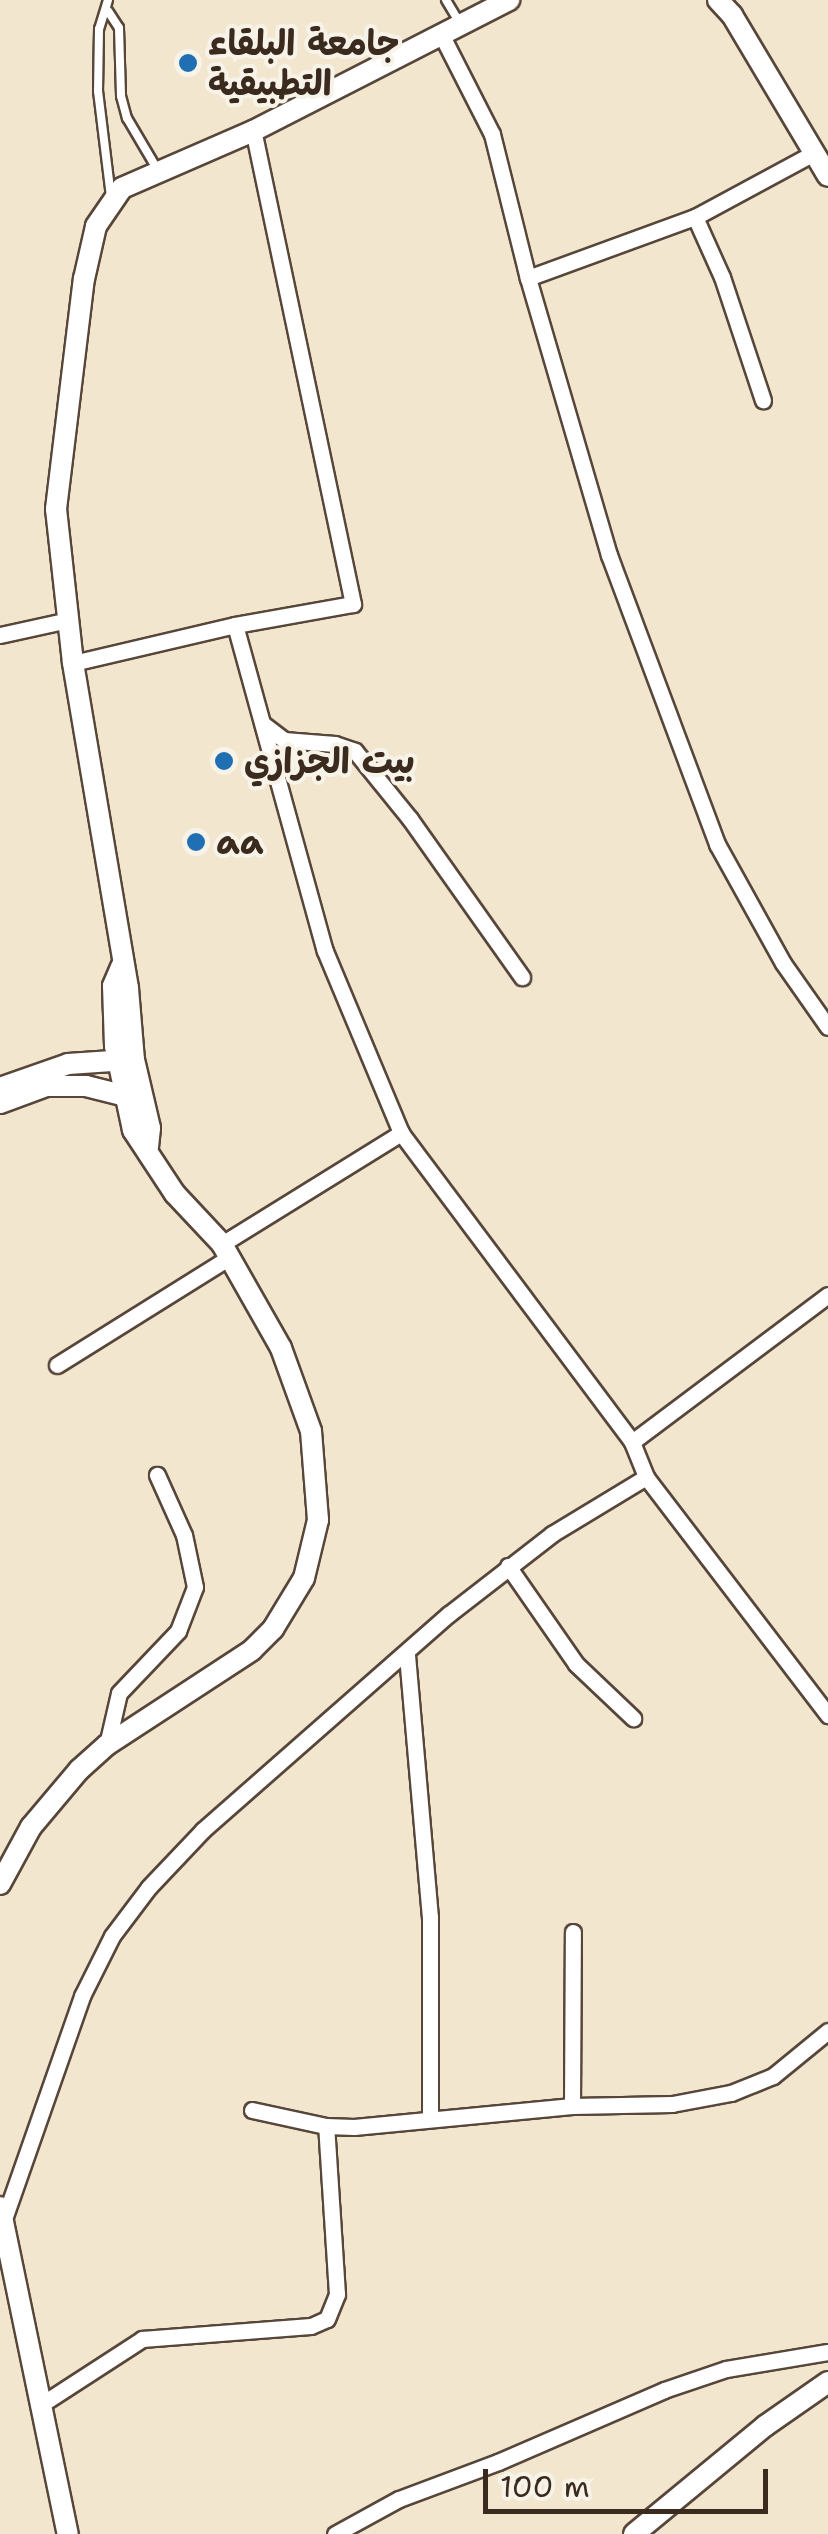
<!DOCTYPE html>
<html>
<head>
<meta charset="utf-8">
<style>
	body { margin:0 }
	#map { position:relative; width:828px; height:2534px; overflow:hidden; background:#f3e6cf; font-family:"Shantell Sans","Playpen Sans Arabic",sans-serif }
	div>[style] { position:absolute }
	.roads { filter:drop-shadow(2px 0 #574639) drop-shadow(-2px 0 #574639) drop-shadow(0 2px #574639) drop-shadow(0 -2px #574639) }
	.service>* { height:8px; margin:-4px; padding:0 4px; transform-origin:4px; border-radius:4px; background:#fff }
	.minor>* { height:15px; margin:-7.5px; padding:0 7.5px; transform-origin:7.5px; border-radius:7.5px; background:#fff }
	.tertiary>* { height:20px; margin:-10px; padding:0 10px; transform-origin:10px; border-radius:10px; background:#fff }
	.dots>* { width:28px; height:28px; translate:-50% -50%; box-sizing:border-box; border:5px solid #f7f3e8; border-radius:50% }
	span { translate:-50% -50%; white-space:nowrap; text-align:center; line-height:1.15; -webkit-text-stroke:8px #f7f3e8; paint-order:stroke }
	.poi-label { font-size:35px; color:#3b2a1e; font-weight:700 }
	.left { translate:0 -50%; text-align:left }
	.scale { position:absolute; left:483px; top:2469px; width:285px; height:45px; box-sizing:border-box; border:5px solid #3b2a1e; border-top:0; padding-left:12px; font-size:30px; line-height:35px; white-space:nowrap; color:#3b2a1e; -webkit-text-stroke:8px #f7f3e8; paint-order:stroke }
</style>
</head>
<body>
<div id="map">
	<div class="roads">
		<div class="service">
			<i style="left:108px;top:0;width:30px;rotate:107deg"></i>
			<i style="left:99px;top:29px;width:62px;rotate:90.9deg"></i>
			<i style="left:98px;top:91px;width:107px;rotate:83deg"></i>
			<i style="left:446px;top:0;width:26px;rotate:59deg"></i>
			<i style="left:108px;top:11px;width:20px;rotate:57deg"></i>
			<i style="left:119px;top:28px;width:68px;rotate:88.3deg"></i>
			<i style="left:121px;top:96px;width:23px;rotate:75deg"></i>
			<i style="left:127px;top:118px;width:59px;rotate:59.5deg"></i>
		</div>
		<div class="minor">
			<i style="left:442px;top:36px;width:110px;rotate:63deg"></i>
			<i style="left:492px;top:134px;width:148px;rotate:76deg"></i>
			<i style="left:528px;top:278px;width:289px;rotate:73.7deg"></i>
			<i style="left:609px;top:555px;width:309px;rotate:69.5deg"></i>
			<i style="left:717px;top:844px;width:136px;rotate:61deg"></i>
			<i style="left:783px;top:963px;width:78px;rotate:54.9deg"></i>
			<i style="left:695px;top:217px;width:66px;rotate:65.8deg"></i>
			<i style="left:722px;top:277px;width:130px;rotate:71.6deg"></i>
			<i style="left:528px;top:278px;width:178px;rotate:-20.1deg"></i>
			<i style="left:695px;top:217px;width:135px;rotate:-28.3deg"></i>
			<i style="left:235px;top:625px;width:338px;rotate:74.6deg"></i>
			<i style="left:325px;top:951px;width:197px;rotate:67.3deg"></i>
			<i style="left:401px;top:1133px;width:386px;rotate:53.2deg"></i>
			<i style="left:632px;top:1442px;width:38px;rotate:68deg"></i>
			<i style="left:646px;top:1477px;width:300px;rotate:52.6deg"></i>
			<i style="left:0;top:635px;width:70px;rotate:-12.4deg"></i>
			<i style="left:73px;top:663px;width:166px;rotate:-13.2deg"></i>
			<i style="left:235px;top:625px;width:120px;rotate:-10.1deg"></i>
			<i style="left:353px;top:604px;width:483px;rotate:-101.9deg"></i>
			<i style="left:263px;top:724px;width:26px;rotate:37deg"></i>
			<i style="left:284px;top:740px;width:51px;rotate:4.5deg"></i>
			<i style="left:335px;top:744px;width:21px;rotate:19deg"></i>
			<i style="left:355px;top:751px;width:87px;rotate:51deg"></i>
			<i style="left:410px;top:819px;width:194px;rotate:54.7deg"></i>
			<i style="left:222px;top:1244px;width:211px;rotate:-31.8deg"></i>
			<i style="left:57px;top:1365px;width:204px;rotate:-32deg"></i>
			<i style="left:632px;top:1442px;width:245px;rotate:-36.9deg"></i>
			<i style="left:508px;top:1566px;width:119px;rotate:55.2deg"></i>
			<i style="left:576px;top:1664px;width:79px;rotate:43.5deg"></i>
			<i style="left:407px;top:1655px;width:263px;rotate:85deg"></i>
			<i style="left:430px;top:1917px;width:201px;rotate:90deg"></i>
			<i style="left:107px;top:1745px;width:53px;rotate:-77deg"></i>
			<i style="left:119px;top:1693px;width:86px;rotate:-46.4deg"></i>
			<i style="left:178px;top:1631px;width:47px;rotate:-68.9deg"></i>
			<i style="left:195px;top:1587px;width:53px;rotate:-101.9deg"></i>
			<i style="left:184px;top:1535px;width:66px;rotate:-114.2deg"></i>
			<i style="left:572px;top:2106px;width:174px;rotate:-89.7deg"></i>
			<i style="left:252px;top:2110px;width:76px;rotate:12.2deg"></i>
			<i style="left:326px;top:2126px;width:28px;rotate:2deg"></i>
			<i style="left:354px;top:2127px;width:219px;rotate:-5.5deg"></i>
			<i style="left:572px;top:2106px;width:100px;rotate:-1.1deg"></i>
			<i style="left:672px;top:2104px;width:60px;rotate:-10.6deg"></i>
			<i style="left:731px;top:2093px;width:45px;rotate:-22deg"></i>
			<i style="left:773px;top:2076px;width:71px;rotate:-39.3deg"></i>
			<i style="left:3px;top:2222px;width:239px;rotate:-70.7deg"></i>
			<i style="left:82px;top:1996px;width:67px;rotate:-63.4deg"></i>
			<i style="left:112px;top:1936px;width:61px;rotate:-52.9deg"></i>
			<i style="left:149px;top:1887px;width:79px;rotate:-46.5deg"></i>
			<i style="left:203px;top:1830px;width:327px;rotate:-41.3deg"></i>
			<i style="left:449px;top:1614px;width:130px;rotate:-37.8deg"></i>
			<i style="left:552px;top:1534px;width:110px;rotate:-31.2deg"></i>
			<i style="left:39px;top:2406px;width:123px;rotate:-33deg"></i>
			<i style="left:142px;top:2339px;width:169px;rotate:-4.4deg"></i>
			<i style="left:311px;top:2326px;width:17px;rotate:-24deg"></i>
			<i style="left:327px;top:2319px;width:27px;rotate:-68deg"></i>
			<i style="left:337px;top:2294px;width:168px;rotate:-93.7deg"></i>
			<i style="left:335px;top:2534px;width:73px;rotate:-28.7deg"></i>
			<i style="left:399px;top:2499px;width:106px;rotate:-20.5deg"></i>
			<i style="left:498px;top:2462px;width:181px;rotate:-23.4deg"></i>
			<i style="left:664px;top:2390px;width:65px;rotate:-18.7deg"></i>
			<i style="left:726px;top:2369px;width:103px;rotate:-9.5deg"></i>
		</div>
		<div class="tertiary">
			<i style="left:718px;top:0;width:21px;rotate:47deg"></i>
			<i style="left:732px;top:15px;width:187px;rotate:59.2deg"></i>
			<i style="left:0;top:1088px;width:72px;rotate:-19.4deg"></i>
			<i style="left:68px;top:1064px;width:59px;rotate:-3.9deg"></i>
			<i style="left:0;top:1103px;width:49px;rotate:-20.3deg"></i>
			<i style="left:46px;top:1086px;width:40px"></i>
			<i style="left:86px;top:1086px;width:38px;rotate:14deg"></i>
			<i style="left:148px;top:1147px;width:19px;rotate:-84deg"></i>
			<i style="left:150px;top:1128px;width:70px;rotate:-103.2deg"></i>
			<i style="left:134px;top:1060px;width:72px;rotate:-94.8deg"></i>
			<i style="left:128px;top:988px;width:330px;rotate:-99.6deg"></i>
			<i style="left:73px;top:663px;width:155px;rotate:-96.3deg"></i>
			<i style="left:56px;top:509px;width:232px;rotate:-83.1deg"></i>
			<i style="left:84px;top:279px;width:54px;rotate:-77.2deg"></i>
			<i style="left:96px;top:226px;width:46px;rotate:-55.6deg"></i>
			<i style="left:122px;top:188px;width:143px;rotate:-23.5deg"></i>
			<i style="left:253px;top:131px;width:288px;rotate:-27.1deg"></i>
			<i style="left:0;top:1884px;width:65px;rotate:-61.5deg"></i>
			<i style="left:31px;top:1827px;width:75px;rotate:-49.9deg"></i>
			<i style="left:79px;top:1770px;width:38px;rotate:-42deg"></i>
			<i style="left:107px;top:1745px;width:173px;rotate:-33.2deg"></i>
			<i style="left:252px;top:1650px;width:30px;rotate:-45deg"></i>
			<i style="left:273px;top:1629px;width:60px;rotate:-58.7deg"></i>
			<i style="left:304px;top:1578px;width:60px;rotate:-76.4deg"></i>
			<i style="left:318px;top:1520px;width:89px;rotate:-94.5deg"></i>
			<i style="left:311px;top:1431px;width:88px;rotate:-109.9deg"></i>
			<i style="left:281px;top:1348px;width:120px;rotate:-119.6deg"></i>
			<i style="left:222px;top:1244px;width:69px;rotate:-133.2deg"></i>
			<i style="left:175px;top:1194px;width:77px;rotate:-123.3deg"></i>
			<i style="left:133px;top:1130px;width:86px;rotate:-102.1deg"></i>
			<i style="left:115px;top:1046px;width:60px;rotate:-91.9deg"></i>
			<i style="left:113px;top:986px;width:21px;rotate:-67deg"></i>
			<i style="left:0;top:2207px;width:334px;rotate:78.3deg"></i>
			<i style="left:634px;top:2534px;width:170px;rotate:-39.5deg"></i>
			<i style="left:765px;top:2426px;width:77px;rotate:-34.9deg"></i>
		</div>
	</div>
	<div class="dots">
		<i style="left:188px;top:63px;background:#1f6fb2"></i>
		<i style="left:224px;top:761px;background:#1f6fb2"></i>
		<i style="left:196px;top:842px;background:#1f6fb2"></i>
	</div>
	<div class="poi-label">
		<span class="left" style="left:208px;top:63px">جامعة البلقاء<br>التطبيقية</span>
		<span class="left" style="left:244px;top:761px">بيت الجزازي</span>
		<span class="left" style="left:216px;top:842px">aa</span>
	</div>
	<div class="scale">100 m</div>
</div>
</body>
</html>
